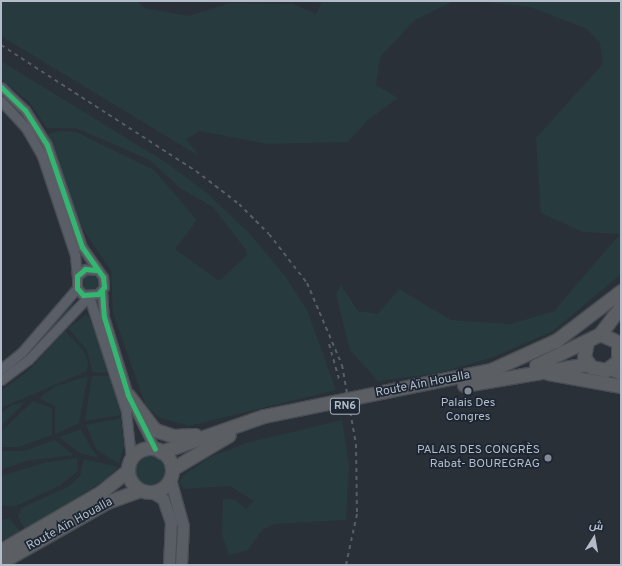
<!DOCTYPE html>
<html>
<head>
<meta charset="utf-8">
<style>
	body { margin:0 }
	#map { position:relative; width:622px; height:566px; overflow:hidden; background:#2a3038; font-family:Overpass,Cairo,sans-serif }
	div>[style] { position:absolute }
	.green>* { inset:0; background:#273a3e }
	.round { border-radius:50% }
	.roads { filter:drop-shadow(1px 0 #484c53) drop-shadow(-1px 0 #484c53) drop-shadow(0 1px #484c53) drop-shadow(0 -1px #484c53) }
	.tertiary>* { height:9px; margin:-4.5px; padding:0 4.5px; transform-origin:4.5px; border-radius:4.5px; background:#5a5e66 }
	.secondary>* { height:11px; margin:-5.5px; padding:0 5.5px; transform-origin:5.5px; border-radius:5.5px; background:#595d64 }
	.trunk>* { height:13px; margin:-6.5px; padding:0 6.5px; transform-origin:6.5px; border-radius:6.5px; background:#5b5f64 }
	.trunk>.ring { margin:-6.5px; padding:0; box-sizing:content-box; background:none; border:13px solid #5b5f64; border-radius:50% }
	.rail>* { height:2px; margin-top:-1px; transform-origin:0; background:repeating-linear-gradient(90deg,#595d64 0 4px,transparent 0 8px) }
	.cycleway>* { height:5px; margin:-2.5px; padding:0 2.5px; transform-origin:2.5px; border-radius:2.5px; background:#33b770 }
	.dots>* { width:11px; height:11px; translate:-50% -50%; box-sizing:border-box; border:2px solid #1d2633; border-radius:50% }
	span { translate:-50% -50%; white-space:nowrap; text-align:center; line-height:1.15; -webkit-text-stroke:3.5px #1d2633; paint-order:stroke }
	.shield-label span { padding:1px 3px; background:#1d2633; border:1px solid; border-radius:3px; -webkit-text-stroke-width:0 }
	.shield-label { font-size:11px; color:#b4bcc9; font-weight:700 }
	.street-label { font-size:12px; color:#b4bcc9 }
	.poi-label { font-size:12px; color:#b4bcc9 }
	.right { translate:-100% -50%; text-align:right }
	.frame { position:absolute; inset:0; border:2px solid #b4bcc9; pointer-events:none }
	.north { position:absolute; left:574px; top:518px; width:40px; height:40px; -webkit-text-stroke:3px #1d2633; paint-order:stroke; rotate:11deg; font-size:11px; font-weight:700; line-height:16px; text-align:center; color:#b4bcc9 }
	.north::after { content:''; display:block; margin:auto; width:14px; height:18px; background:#b4bcc9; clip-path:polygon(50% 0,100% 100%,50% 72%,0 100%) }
</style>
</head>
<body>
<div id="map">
	<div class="green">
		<i style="clip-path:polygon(1px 1px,137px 1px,144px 8px,189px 16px,230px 3px,293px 4px,316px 14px,322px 1px,454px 1px,415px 20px,380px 57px,376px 85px,398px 98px,369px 119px,348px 142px,267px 144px,200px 131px,186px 139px,199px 156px,1px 36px)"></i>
		<i style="clip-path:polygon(479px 1px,621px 1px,621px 274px,553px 331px,493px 357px,439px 373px,378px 381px,350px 350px,336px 294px,341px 285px,358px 311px,378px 314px,399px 289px,451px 320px,511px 324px,554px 311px,620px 234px,583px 232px,541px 213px,536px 138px,603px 64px,600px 43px,587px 29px,530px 7px)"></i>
		<i style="clip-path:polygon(1px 61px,167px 163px,207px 193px,250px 234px,285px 276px,307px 310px,336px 390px,189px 426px,158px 417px,146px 406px,113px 313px,111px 271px,83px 229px,46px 135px,60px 131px,76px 132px,154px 170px,197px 220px,175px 249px,219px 281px,247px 255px,246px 250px,213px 207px,180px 188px,150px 160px,76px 128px,47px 128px,29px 102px,1px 79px)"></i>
		<i class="round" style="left:82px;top:275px;width:16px;height:16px"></i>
		<i style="clip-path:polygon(71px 304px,73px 306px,26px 357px,1px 376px)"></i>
		<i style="clip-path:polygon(86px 315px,90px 319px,109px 373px,92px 372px,87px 350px,68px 328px)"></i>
		<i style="clip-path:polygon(65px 331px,83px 350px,88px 361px,87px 371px,1px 408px,1px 391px,28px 371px)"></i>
		<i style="clip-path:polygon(88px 376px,79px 423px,55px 434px,55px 406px,39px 398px,56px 386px)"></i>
		<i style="clip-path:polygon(92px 376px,110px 376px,121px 415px,85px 421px)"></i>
		<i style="clip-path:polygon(33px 401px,52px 408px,52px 435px,19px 447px,1px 447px,1px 432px)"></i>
		<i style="clip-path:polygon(25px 402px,1px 426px,1px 413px,12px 405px)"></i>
		<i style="clip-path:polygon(121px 418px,124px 446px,119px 464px,96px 449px,86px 425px)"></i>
		<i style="clip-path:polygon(342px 420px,349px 465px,346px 520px,274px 524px,262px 530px,248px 550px,229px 555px,222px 534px,223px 499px,235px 500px,246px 509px,254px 501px,230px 486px,184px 489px,179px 483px,183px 476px,210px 457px,247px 443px)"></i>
		<i style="clip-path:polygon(81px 429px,91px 448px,99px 458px,80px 453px,59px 437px)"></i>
		<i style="clip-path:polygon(55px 440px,73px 455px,26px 461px,1px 470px,1px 451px,24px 451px)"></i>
		<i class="round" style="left:135px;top:455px;width:30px;height:30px"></i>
		<i style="clip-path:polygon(77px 458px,78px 471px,61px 485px,14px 507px,1px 505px,1px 476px,46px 462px)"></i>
		<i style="clip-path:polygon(84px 459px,118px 467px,105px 480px,25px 530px,18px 517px,21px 508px,68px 487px,80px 476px)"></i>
		<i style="clip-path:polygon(9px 518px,21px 532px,1px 541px,1px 520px)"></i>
	</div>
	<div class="roads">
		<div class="tertiary">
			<i style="left:1px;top:87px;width:33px;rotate:44deg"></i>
			<i style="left:25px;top:110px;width:41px;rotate:57.8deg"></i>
			<i style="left:47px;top:145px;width:108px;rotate:71.1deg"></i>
			<i style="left:82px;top:247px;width:37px;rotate:55deg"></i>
			<i style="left:103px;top:277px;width:10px;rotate:84deg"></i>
			<i style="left:104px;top:287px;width:9px;rotate:131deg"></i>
			<i style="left:98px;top:294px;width:15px;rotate:176deg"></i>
			<i style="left:83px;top:295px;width:9px;rotate:-131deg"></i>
			<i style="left:77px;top:288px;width:12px;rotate:-90deg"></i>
			<i style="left:77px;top:276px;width:11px;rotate:-41deg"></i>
			<i style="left:85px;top:269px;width:11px;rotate:5deg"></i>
			<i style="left:1px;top:101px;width:37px;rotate:47deg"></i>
			<i style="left:26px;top:128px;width:32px;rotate:60deg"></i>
			<i style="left:42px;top:156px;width:104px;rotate:71.6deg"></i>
			<i style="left:75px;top:255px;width:21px;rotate:85deg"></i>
			<i style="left:102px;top:291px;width:26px;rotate:86deg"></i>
			<i style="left:104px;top:317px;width:82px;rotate:72.9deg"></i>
			<i style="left:128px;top:395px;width:60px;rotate:63.4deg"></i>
			<i style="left:89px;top:297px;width:120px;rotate:72deg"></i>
			<i style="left:126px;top:411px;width:47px;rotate:83.9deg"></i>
			<i style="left:1px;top:369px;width:27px;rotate:-39deg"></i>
			<i style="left:22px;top:352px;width:84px;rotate:-49.3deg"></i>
			<i style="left:1px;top:380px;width:34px;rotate:-37deg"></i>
			<i style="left:28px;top:360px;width:87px;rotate:-46.4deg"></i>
		</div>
		<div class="secondary">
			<i style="left:610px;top:369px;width:12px;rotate:24deg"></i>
			<i style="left:170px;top:479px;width:49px;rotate:74.5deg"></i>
			<i style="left:183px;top:526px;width:39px;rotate:93deg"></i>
			<i style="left:152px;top:492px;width:13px;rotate:32deg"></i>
			<i style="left:163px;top:499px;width:24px;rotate:71deg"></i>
			<i style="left:171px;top:522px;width:43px;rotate:92.7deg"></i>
		</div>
		<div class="trunk">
			<i style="left:600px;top:334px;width:35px;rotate:-53deg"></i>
			<i style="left:536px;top:365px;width:71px;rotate:-25.8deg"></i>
			<i style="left:600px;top:334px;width:20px;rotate:24deg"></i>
			<i style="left:618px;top:342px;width:19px;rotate:90deg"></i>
			<i style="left:618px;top:361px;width:15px;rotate:143deg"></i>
			<i style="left:606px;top:370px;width:15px;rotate:-169deg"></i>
			<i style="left:591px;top:367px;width:12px;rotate:-125deg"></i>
			<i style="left:584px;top:357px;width:15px;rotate:-79deg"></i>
			<i style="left:548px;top:373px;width:74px;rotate:10.1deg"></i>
			<i style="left:464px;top:385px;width:126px;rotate:-9.6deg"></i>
			<i style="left:128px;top:395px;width:44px;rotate:52.4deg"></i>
			<i style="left:155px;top:430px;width:20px;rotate:18deg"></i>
			<i style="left:174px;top:436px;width:21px;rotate:-3deg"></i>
			<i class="ring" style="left:128px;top:448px;width:31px;height:31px"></i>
			<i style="left:161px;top:452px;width:109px;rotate:-19.3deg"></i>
			<i style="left:264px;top:416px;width:232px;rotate:-11.5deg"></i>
			<i style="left:491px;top:370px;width:72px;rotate:-24.4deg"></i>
			<i style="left:557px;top:340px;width:81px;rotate:-37.4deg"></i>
			<i style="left:172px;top:469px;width:66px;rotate:-30.8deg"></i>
			<i style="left:1px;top:550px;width:116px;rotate:-30.1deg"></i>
			<i style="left:101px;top:492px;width:35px;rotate:-39deg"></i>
			<i style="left:1px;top:562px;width:122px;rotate:-29.5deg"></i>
			<i style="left:107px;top:502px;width:35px;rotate:-20deg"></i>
		</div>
	</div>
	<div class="rail">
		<i style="left:1px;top:45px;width:232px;rotate:32.9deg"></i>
		<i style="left:196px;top:171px;width:54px;rotate:37.5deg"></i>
		<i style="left:239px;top:204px;width:42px;rotate:45deg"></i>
		<i style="left:269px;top:234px;width:62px;rotate:52.2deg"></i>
		<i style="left:307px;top:283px;width:89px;rotate:66.9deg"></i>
		<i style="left:342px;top:365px;width:80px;rotate:80deg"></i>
		<i style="left:356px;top:444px;width:70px;rotate:89.2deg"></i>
		<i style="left:357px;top:514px;width:52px;rotate:102.2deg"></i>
		<i style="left:329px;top:344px;width:36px;rotate:74deg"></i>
	</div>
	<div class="cycleway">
		<i style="left:1px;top:87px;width:33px;rotate:44deg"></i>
		<i style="left:25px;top:110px;width:41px;rotate:57.8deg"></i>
		<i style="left:47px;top:145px;width:108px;rotate:71.1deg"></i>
		<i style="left:82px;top:247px;width:37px;rotate:55deg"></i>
		<i style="left:103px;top:277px;width:10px;rotate:84deg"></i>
		<i style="left:104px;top:287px;width:9px;rotate:131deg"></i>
		<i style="left:98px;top:294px;width:15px;rotate:176deg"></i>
		<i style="left:83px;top:295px;width:9px;rotate:-131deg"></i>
		<i style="left:77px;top:288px;width:12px;rotate:-90deg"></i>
		<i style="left:77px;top:276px;width:11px;rotate:-41deg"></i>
		<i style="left:85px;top:269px;width:11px;rotate:5deg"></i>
		<i style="left:102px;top:291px;width:26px;rotate:86deg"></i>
		<i style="left:104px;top:317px;width:82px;rotate:72.9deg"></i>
		<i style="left:128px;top:395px;width:60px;rotate:63.4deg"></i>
	</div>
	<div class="dots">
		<i style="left:468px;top:391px;background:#848b96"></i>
		<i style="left:548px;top:458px;background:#848b96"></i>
	</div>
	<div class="shield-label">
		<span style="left:345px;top:406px">RN6</span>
	</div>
	<div class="street-label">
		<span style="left:423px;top:385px;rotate:-11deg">Route Aïn Houalla</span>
		<span style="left:70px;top:525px;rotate:-29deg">Route Aïn Houalla</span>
	</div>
	<div class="poi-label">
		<span style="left:468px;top:411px">Palais Des<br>Congres</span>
		<span class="right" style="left:540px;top:458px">PALAIS DES CONGRÈS<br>Rabat- BOUREGRAG</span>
	</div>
	<div class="frame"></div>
	<div class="north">ش</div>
</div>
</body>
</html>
